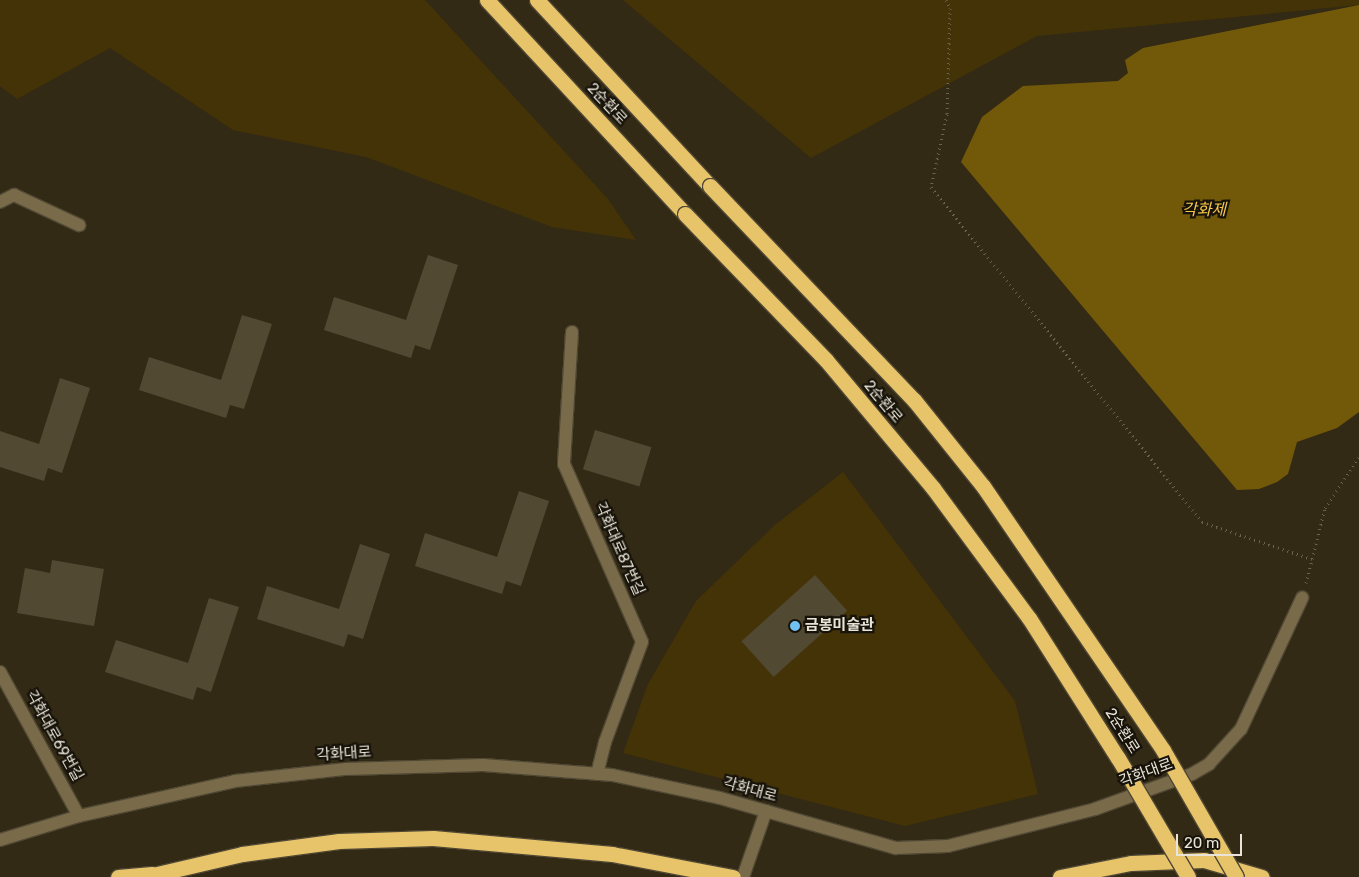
<!DOCTYPE html>
<html>
<head>
<meta charset="utf-8">
<style>
	body { margin:0 }
	#map { position:relative; width:1359px; height:877px; overflow:hidden; background:#332a15; font-family:Rubik,"Noto Sans KR",sans-serif }
	div>[style] { position:absolute }
	.green>* { inset:0; background:#433307 }
	.water>* { inset:0; background:#725909 }
	.building>* { inset:0; background:#524933; transform-origin:0 0 }
	.path>* { height:3px; margin-top:-1.5px; transform-origin:0; background:repeating-linear-gradient(90deg,#6b6351 0 1px,transparent 0 5px) }
	.roads { filter:drop-shadow(1px 0 #504834) drop-shadow(-1px 0 #504834) drop-shadow(0 1px #504834) drop-shadow(0 -1px #504834) }
	.minor>* { height:12px; margin:-6px; padding:0 6px; transform-origin:6px; border-radius:6px; background:#796b49 }
	.highway>* { height:15px; margin:-7.5px; padding:0 7.5px; transform-origin:7.5px; border-radius:7.5px; background:#e7c369 }
	.bridges { filter:drop-shadow(1px 0 #504834) drop-shadow(-1px 0 #504834) drop-shadow(0 1px #504834) drop-shadow(0 -1px #504834) }
	.highway-bridge>* { height:15px; margin:-7.5px; padding:0 7.5px; transform-origin:7.5px; border-radius:7.5px; background:#e7c369 }
	.dots>* { width:14px; height:14px; translate:-50% -50%; box-sizing:border-box; border:2px solid #17130a; border-radius:50% }
	span { translate:-50% -50%; white-space:nowrap; text-align:center; line-height:1.15; -webkit-text-stroke:4.5px #17130a; paint-order:stroke }
	.street-label { font-size:15px; color:#e9e4d7 }
	.poi-label { font-size:15px; color:#e9e4d7; font-weight:700 }
	.left { translate:0 -50%; text-align:left }
	.water-label { font-size:16px; color:#f7c94c; font-style:italic }
	.scale { position:absolute; left:1176px; top:834px; width:66px; height:22px; box-sizing:border-box; border:2px solid #e9e4d7; border-top:0; padding-left:6px; font-size:15px; line-height:18px; white-space:nowrap; color:#e9e4d7; -webkit-text-stroke:4px #17130a; paint-order:stroke }
</style>
</head>
<body>
<div id="map">
	<div class="green">
		<i style="clip-path:polygon(0 0,425px 0,608px 199px,636px 240px,552px 227px,366px 157px,233px 130px,110px 48px,17px 99px,0 86px)"></i>
		<i style="clip-path:polygon(623px 0,1359px 0,1359px 5px,1037px 36px,811px 158px)"></i>
		<i style="clip-path:polygon(843px 472px,1015px 701px,1038px 794px,905px 826px,623px 753px,648px 684px,696px 601px,775px 525px)"></i>
	</div>
	<div class="water">
		<i style="clip-path:polygon(1359px 5px,1359px 412px,1337px 428px,1297px 442px,1288px 474px,1277px 482px,1259px 489px,1237px 490px,961px 162px,982px 117px,1023px 86px,1118px 81px,1128px 73px,1125px 60px,1143px 48px)"></i>
	</div>
	<div class="building">
		<i style="clip-path:polygon(428px 255px,458px 265px,430px 350px,415px 345px,411px 358px,324px 330px,334px 297px,406px 320px)"></i>
		<i style="clip-path:polygon(242px 315px,272px 324px,244px 409px,230px 405px,226px 418px,139px 390px,149px 357px,221px 380px)"></i>
		<i style="clip-path:polygon(60px 378px,90px 388px,62px 473px,48px 468px,44px 481px,0 467px,0 431px,39px 444px)"></i>
		<i style="left:595px;top:430px;width:59px;height:41px;rotate:17deg"></i>
		<i style="clip-path:polygon(519px 491px,549px 501px,521px 586px,506px 581px,502px 594px,415px 566px,425px 533px,497px 557px)"></i>
		<i style="clip-path:polygon(360px 544px,390px 554px,363px 639px,348px 634px,344px 647px,257px 619px,267px 586px,339px 609px)"></i>
		<i style="clip-path:polygon(52px 560px,104px 569px,94px 626px,17px 613px,25px 568px,50px 573px)"></i>
		<i style="left:815px;top:575px;width:48px;height:99px;rotate:48deg"></i>
		<i style="clip-path:polygon(209px 598px,239px 607px,211px 692px,197px 687px,193px 700px,105px 672px,116px 640px,188px 663px)"></i>
	</div>
	<div class="path">
		<i style="left:946px;top:0;width:9px;rotate:63deg"></i>
		<i style="left:950px;top:8px;width:106px;rotate:91.6deg"></i>
		<i style="left:947px;top:114px;width:75px;rotate:102.4deg"></i>
		<i style="left:931px;top:187px;width:431px;rotate:51deg"></i>
		<i style="left:1202px;top:522px;width:116px;rotate:18.6deg"></i>
		<i style="left:1306px;top:583px;width:77px;rotate:-75.8deg"></i>
		<i style="left:1325px;top:508px;width:61px;rotate:-56.3deg"></i>
	</div>
	<div class="roads">
		<div class="minor">
			<i style="left:0;top:202px;width:16px;rotate:-27deg"></i>
			<i style="left:14px;top:195px;width:72px;rotate:24.8deg"></i>
			<i style="left:572px;top:332px;width:132px;rotate:93.5deg"></i>
			<i style="left:564px;top:464px;width:194px;rotate:66.3deg"></i>
			<i style="left:642px;top:642px;width:107px;rotate:110.3deg"></i>
			<i style="left:605px;top:742px;width:33px;rotate:104deg"></i>
			<i style="left:0;top:672px;width:164px;rotate:61.3deg"></i>
			<i style="left:0;top:840px;width:83px;rotate:-16.9deg"></i>
			<i style="left:79px;top:816px;width:160px;rotate:-12.6deg"></i>
			<i style="left:235px;top:781px;width:112px;rotate:-6.2deg"></i>
			<i style="left:346px;top:769px;width:137px;rotate:-1.7deg"></i>
			<i style="left:483px;top:765px;width:129px;rotate:4.4deg"></i>
			<i style="left:612px;top:775px;width:110px;rotate:12deg"></i>
			<i style="left:720px;top:798px;width:183px;rotate:15.9deg"></i>
			<i style="left:896px;top:848px;width:52px;rotate:-2.2deg"></i>
			<i style="left:948px;top:846px;width:152px;rotate:-14.1deg"></i>
			<i style="left:1095px;top:809px;width:103px;rotate:-19.8deg"></i>
			<i style="left:1192px;top:774px;width:20px;rotate:-30deg"></i>
			<i style="left:1209px;top:764px;width:47px;rotate:-47.6deg"></i>
			<i style="left:1241px;top:729px;width:145px;rotate:-65deg"></i>
			<i style="left:743px;top:877px;width:70px;rotate:-70.8deg"></i>
		</div>
		<div class="highway">
			<i style="left:487px;top:0;width:292px;rotate:47.2deg"></i>
			<i style="left:537px;top:0;width:254px;rotate:47.1deg"></i>
			<i style="left:118px;top:877px;width:34px;rotate:-5deg"></i>
			<i style="left:144px;top:877px;width:101px;rotate:-13.2deg"></i>
			<i style="left:242px;top:854px;width:98px;rotate:-7.6deg"></i>
			<i style="left:339px;top:841px;width:94px;rotate:-1.8deg"></i>
			<i style="left:433px;top:838px;width:180px;rotate:5.1deg"></i>
			<i style="left:612px;top:854px;width:123px;rotate:10.8deg"></i>
			<i style="left:1060px;top:877px;width:72px;rotate:-11.2deg"></i>
			<i style="left:1131px;top:863px;width:73px;rotate:-2.4deg"></i>
			<i style="left:1204px;top:860px;width:60px;rotate:16.3deg"></i>
		</div>
	</div>
	<div class="bridges">
		<div class="highway-bridge">
			<i style="left:710px;top:186px;width:296px;rotate:46.4deg"></i>
			<i style="left:914px;top:400px;width:110px;rotate:51.3deg"></i>
			<i style="left:983px;top:486px;width:320px;rotate:55.7deg"></i>
			<i style="left:1163px;top:750px;width:146px;rotate:60.1deg"></i>
			<i style="left:685px;top:214px;width:203px;rotate:46deg"></i>
			<i style="left:826px;top:360px;width:167px;rotate:50.1deg"></i>
			<i style="left:933px;top:488px;width:162px;rotate:53.6deg"></i>
			<i style="left:1029px;top:618px;width:166px;rotate:57.6deg"></i>
			<i style="left:1118px;top:758px;width:138px;rotate:59.5deg"></i>
		</div>
	</div>
	<div class="dots">
		<i style="left:795px;top:626px;background:#71c1f5"></i>
	</div>
	<div class="street-label">
		<span style="left:607px;top:104px;rotate:47deg">2순환로</span>
		<span style="left:883px;top:402px;rotate:50deg">2순환로</span>
		<span style="left:619px;top:549px;rotate:66deg">각화대로87번길</span>
		<span style="left:1122px;top:731px;rotate:58deg">2순환로</span>
		<span style="left:54px;top:736px;rotate:61deg">각화대로69번길</span>
		<span style="left:344px;top:754px;rotate:-4deg">각화대로</span>
		<span style="left:1146px;top:773px;rotate:-20deg">각화대로</span>
		<span style="left:750px;top:790px;rotate:15deg">각화대로</span>
	</div>
	<div class="poi-label">
		<span class="left" style="left:805px;top:626px">금봉미술관</span>
	</div>
	<div class="water-label">
		<span style="left:1204px;top:210px">각화제</span>
	</div>
	<div class="scale">20 m</div>
</div>
</body>
</html>
